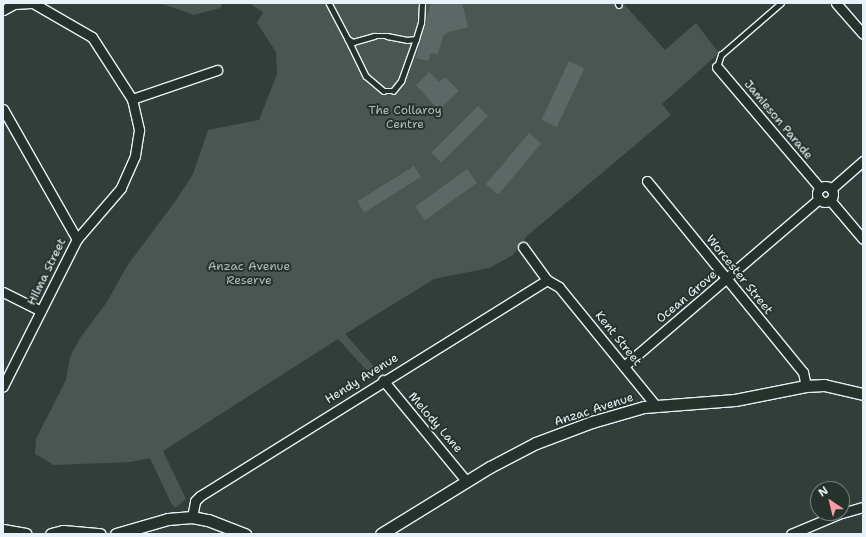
<!DOCTYPE html>
<html>
<head>
<meta charset="utf-8">
<style>
	body { margin:0 }
	#map { position:relative; width:866px; height:537px; overflow:hidden; background:#323e39; font-family:"Shantell Sans",sans-serif }
	div>[style] { position:absolute }
	.green>* { inset:0; background:#495651 }
	.building>* { inset:0; background:#5c6865; transform-origin:0 0 }
	.roads { filter:drop-shadow(1px 0 #e8f1f8) drop-shadow(-1px 0 #e8f1f8) drop-shadow(0 1px #e8f1f8) drop-shadow(0 -1px #e8f1f8) }
	.service>* { height:4.5px; margin:-2.25px; padding:0 2.25px; transform-origin:2.25px; border-radius:2.25px; background:#26332d }
	.minor>* { height:9px; margin:-4.5px; padding:0 4.5px; transform-origin:4.5px; border-radius:4.5px; background:#26332d }
	.minor>.ring { margin:-4.5px; padding:0; box-sizing:content-box; background:none; border:9px solid #26332d; border-radius:50% }
	.tertiary>* { height:11px; margin:-5.5px; padding:0 5.5px; transform-origin:5.5px; border-radius:5.5px; background:#26332d }
	span { translate:-50% -50%; white-space:nowrap; text-align:center; line-height:1.15; -webkit-text-stroke:4px #26332d; paint-order:stroke }
	.park-label { font-size:12px; color:#b0bbbe }
	.street-label { font-size:12px; color:#e8f1f8 }
	.frame { position:absolute; inset:0; border:4px solid #e8f1f8; pointer-events:none }
	.north { position:absolute; left:810px; top:481px; width:40px; height:40px; box-sizing:border-box; background:#26332d; border:1px solid #747f7e; border-radius:50%; rotate:325deg; font-size:11px; font-weight:700; line-height:16px; text-align:center; color:#e8f1f8 }
	.north::after { content:''; display:block; margin:auto; width:14px; height:18px; background:#ff9aa2; clip-path:polygon(50% 0,100% 100%,50% 72%,0 100%) }
</style>
</head>
<body>
<div id="map">
	<div class="green">
		<i style="clip-path:polygon(160px 3px,223px 3px,220px 8px,194px 15px)"></i>
		<i style="clip-path:polygon(249px 3px,623px 3px,665px 50px,696px 23px,719px 53px,662px 104px,671px 115px,527px 236px,513px 255px,489px 268px,434px 279px,345px 334px,378px 371px,371px 375px,338px 339px,163px 451px,186px 499px,175px 508px,172px 505px,150px 458px,130px 462px,54px 465px,35px 454px,36px 439px,66px 380px,70px 357px,80px 338px,107px 302px,127px 266px,177px 199px,193px 174px,208px 130px,259px 120px,277px 74px,276px 52px,257px 23px,263px 12px)"></i>
	</div>
	<div class="building">
		<i style="clip-path:polygon(431px 3px,462px 3px,468px 27px,449px 32px,443px 36px,438px 54px,431px 53px,428px 61px,416px 58px)"></i>
		<i style="left:569px;top:61px;width:17px;height:65px;rotate:25deg"></i>
		<i style="clip-path:polygon(429px 72px,439px 82px,445px 77px,459px 91px,439px 110px,416px 85px)"></i>
		<i style="left:478px;top:106px;width:14px;height:66px;rotate:45deg"></i>
		<i style="left:529px;top:133px;width:16px;height:67px;rotate:40deg"></i>
		<i style="left:414px;top:166px;width:13px;height:67px;rotate:58deg"></i>
		<i style="left:467px;top:169px;width:17px;height:64px;rotate:54deg"></i>
	</div>
	<div class="roads">
		<div class="service">
			<i style="left:329px;top:3px;width:41px;rotate:62.2deg"></i>
			<i style="left:348px;top:39px;width:6px;rotate:31deg"></i>
			<i style="left:353px;top:42px;width:22px;rotate:-16deg"></i>
			<i style="left:374px;top:36px;width:13px"></i>
			<i style="left:387px;top:36px;width:20px;rotate:11deg"></i>
			<i style="left:407px;top:40px;width:9px;rotate:-6deg"></i>
			<i style="left:416px;top:39px;width:17px;rotate:-73deg"></i>
			<i style="left:421px;top:23px;width:20px;rotate:-87deg"></i>
			<i style="left:618px;top:3px;width:2px;rotate:63deg"></i>
			<i style="left:348px;top:39px;width:41px;rotate:64.1deg"></i>
			<i style="left:366px;top:76px;width:23px;rotate:40deg"></i>
			<i style="left:384px;top:91px;width:9px"></i>
			<i style="left:393px;top:91px;width:13px;rotate:-51deg"></i>
			<i style="left:401px;top:81px;width:45px;rotate:-70.3deg"></i>
			<i style="left:717px;top:67px;width:13px;rotate:-72deg"></i>
			<i style="left:721px;top:55px;width:79px;rotate:-40.9deg"></i>
		</div>
		<div class="minor">
			<i style="left:33px;top:3px;width:68px;rotate:30deg"></i>
			<i style="left:92px;top:37px;width:74px;rotate:57.2deg"></i>
			<i style="left:132px;top:99px;width:32px;rotate:77deg"></i>
			<i style="left:139px;top:130px;width:26px;rotate:99deg"></i>
			<i style="left:135px;top:156px;width:35px;rotate:114deg"></i>
			<i style="left:121px;top:188px;width:67px;rotate:130.8deg"></i>
			<i style="left:836px;top:3px;width:41px;rotate:48.9deg"></i>
			<i style="left:3px;top:10px;width:13px;rotate:-29deg"></i>
			<i style="left:14px;top:4px;width:17px;rotate:-3deg"></i>
			<i style="left:717px;top:67px;width:159px;rotate:49.6deg"></i>
			<i style="left:132px;top:99px;width:90px;rotate:-18.8deg"></i>
			<i style="left:3px;top:109px;width:150px;rotate:60.4deg"></i>
			<i style="left:77px;top:239px;width:165px;rotate:116.7deg"></i>
			<i style="left:647px;top:181px;width:247px;rotate:50.8deg"></i>
			<i style="left:803px;top:372px;width:14px;rotate:78deg"></i>
			<i class="ring" style="left:817px;top:186px;width:7px;height:7px"></i>
			<i style="left:831px;top:189px;width:43px;rotate:-41.2deg"></i>
			<i style="left:830px;top:200px;width:51px;rotate:49.8deg"></i>
			<i style="left:523px;top:247px;width:41px;rotate:54deg"></i>
			<i style="left:3px;top:292px;width:42px;rotate:26.6deg"></i>
			<i style="left:624px;top:366px;width:257px;rotate:-40.6deg"></i>
			<i style="left:383px;top:380px;width:132px;rotate:50.5deg"></i>
			<i style="left:842px;top:513px;width:22px;rotate:-16deg"></i>
			<i style="left:192px;top:517px;width:16px;rotate:-79deg"></i>
			<i style="left:195px;top:501px;width:7px;rotate:-45deg"></i>
			<i style="left:200px;top:496px;width:409px;rotate:-31.9deg"></i>
			<i style="left:547px;top:280px;width:14px;rotate:30deg"></i>
			<i style="left:559px;top:287px;width:155px;rotate:50.8deg"></i>
			<i style="left:791px;top:534px;width:54px;rotate:-22.8deg"></i>
		</div>
		<div class="tertiary">
			<i style="left:3px;top:530px;width:23px;rotate:10deg"></i>
			<i style="left:51px;top:534px;width:12px;rotate:-14deg"></i>
			<i style="left:63px;top:531px;width:37px;rotate:5deg"></i>
			<i style="left:116px;top:534px;width:54px;rotate:-16.1deg"></i>
			<i style="left:168px;top:519px;width:24px;rotate:-5deg"></i>
			<i style="left:192px;top:517px;width:16px;rotate:11deg"></i>
			<i style="left:208px;top:520px;width:40px;rotate:21deg"></i>
			<i style="left:381px;top:534px;width:128px;rotate:-31.6deg"></i>
			<i style="left:490px;top:467px;width:52px;rotate:-27.6deg"></i>
			<i style="left:536px;top:443px;width:60px;rotate:-20.6deg"></i>
			<i style="left:592px;top:422px;width:54px;rotate:-16.1deg"></i>
			<i style="left:644px;top:407px;width:91px;rotate:-4.4deg"></i>
			<i style="left:735px;top:400px;width:72px;rotate:-11.2deg"></i>
			<i style="left:806px;top:386px;width:18px;rotate:-3deg"></i>
			<i style="left:824px;top:385px;width:40px;rotate:13deg"></i>
		</div>
	</div>
	<div class="park-label">
		<span style="left:405px;top:118px">The Collaroy<br>Centre</span>
		<span style="left:249px;top:274px">Anzac Avenue<br>Reserve</span>
	</div>
	<div class="street-label">
		<span style="left:778px;top:120px;rotate:50deg">Jamieson Parade</span>
		<span style="left:47px;top:272px;rotate:-64deg">Hilma Street</span>
		<span style="left:739px;top:275px;rotate:51deg">Worcester Street</span>
		<span style="left:687px;top:297px;rotate:-40deg">Ocean Grove</span>
		<span style="left:618px;top:339px;rotate:51deg">Kent Street</span>
		<span style="left:362px;top:379px;rotate:-32deg">Hendy Avenue</span>
		<span style="left:594px;top:410px;rotate:-18deg">Anzac Avenue</span>
		<span style="left:435px;top:423px;rotate:49deg">Melody Lane</span>
	</div>
	<div class="frame"></div>
	<div class="north">N</div>
</div>
</body>
</html>
